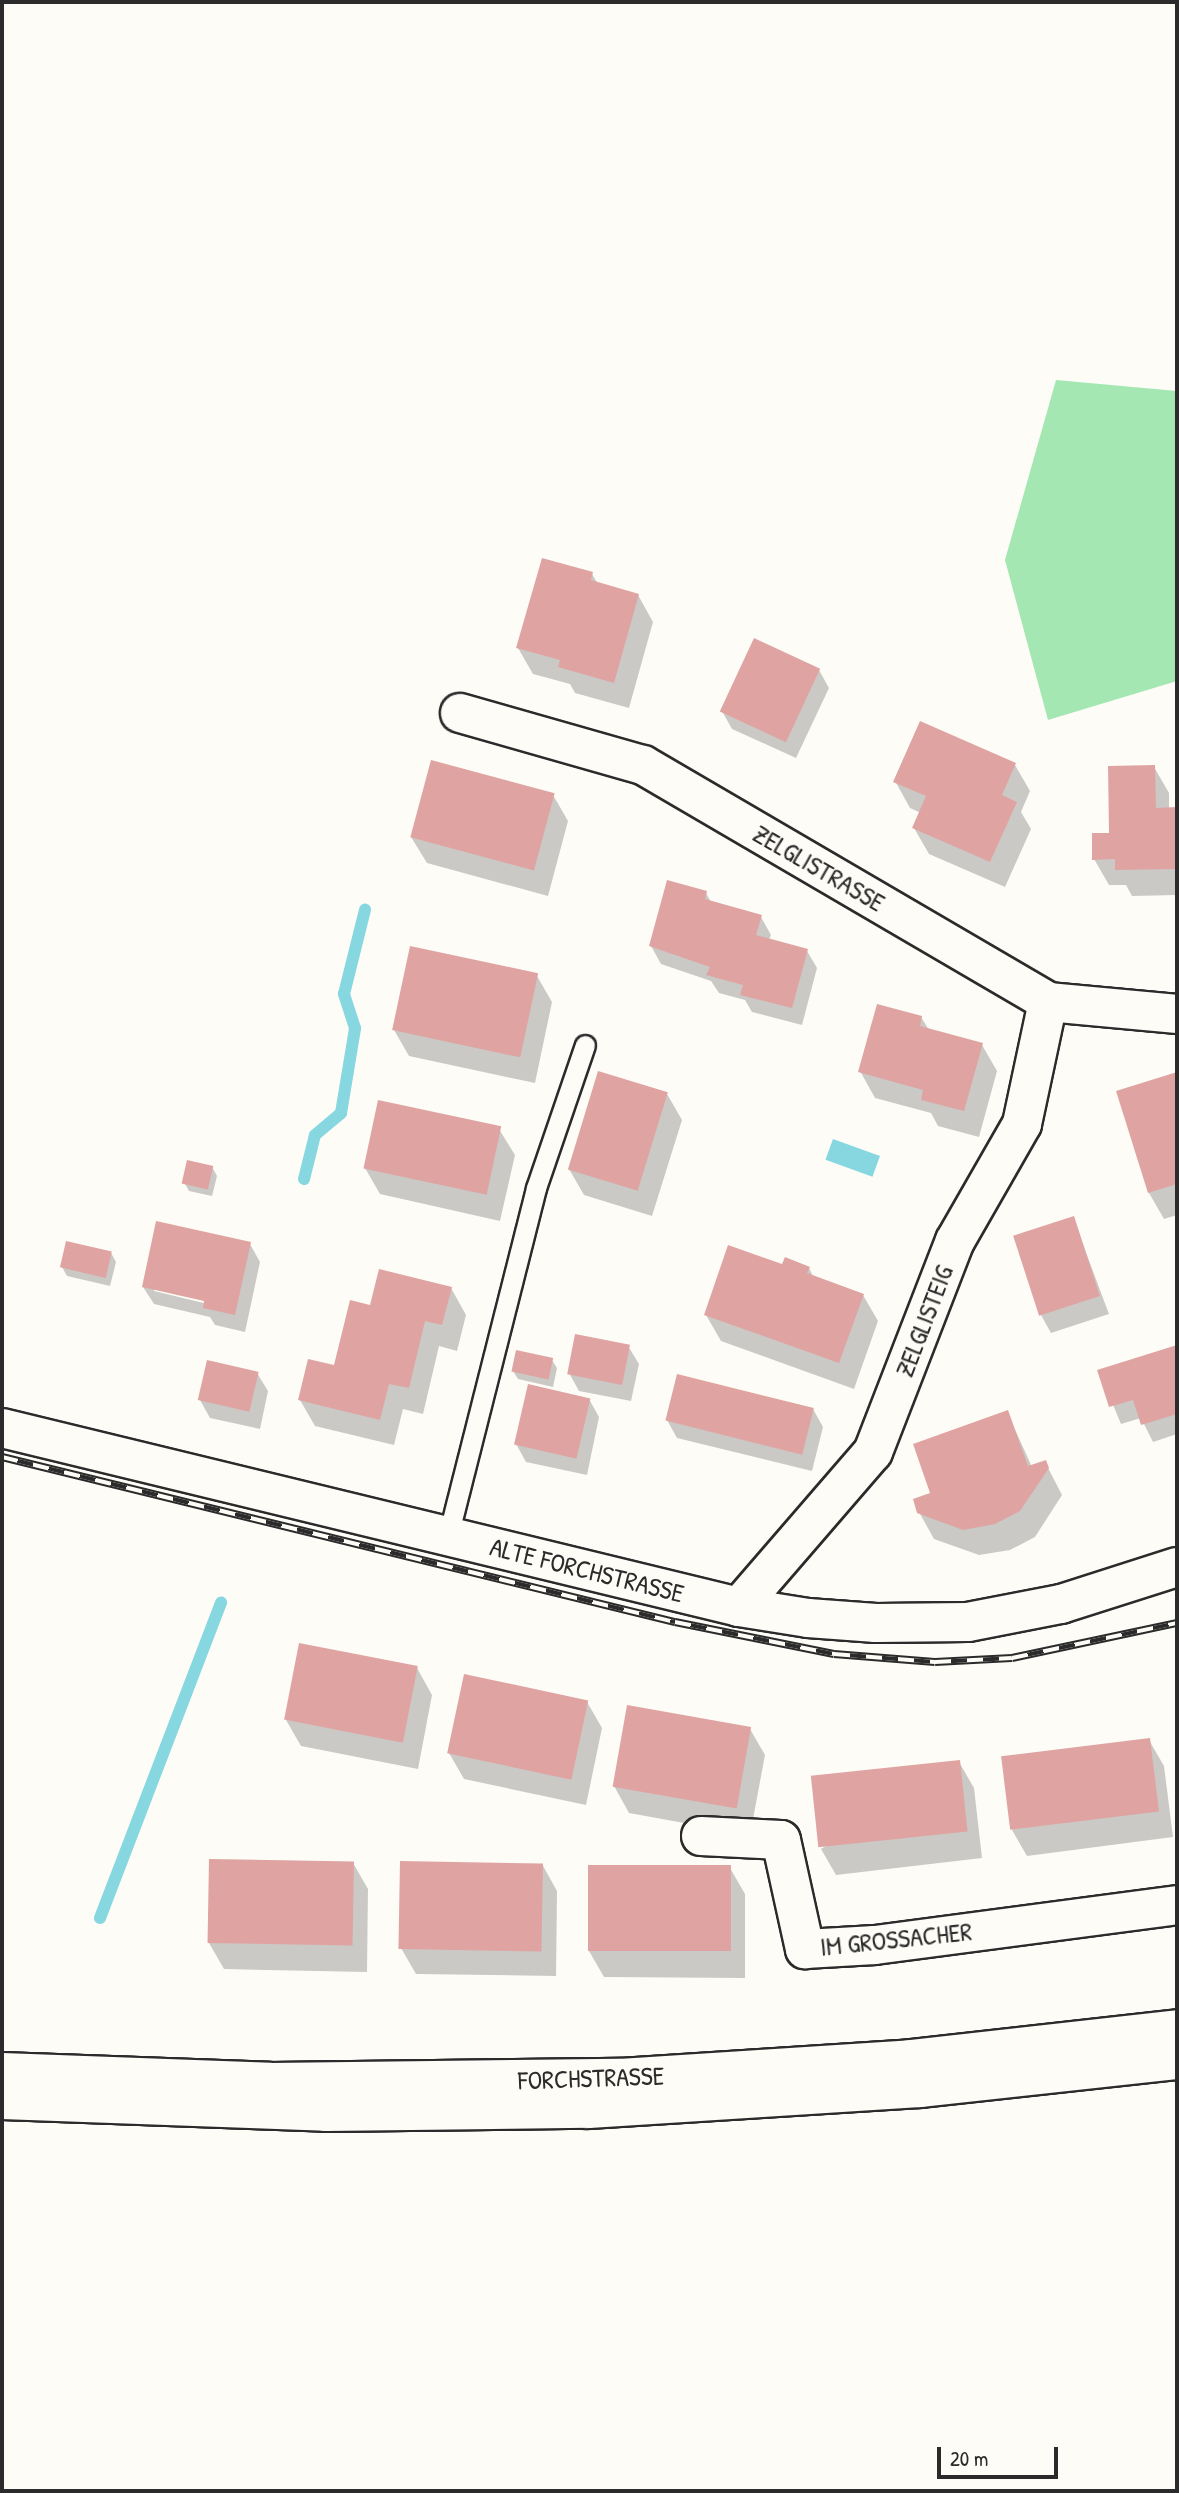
<!DOCTYPE html>
<html>
<head>
<meta charset="utf-8">
<style>
	body { margin:0 }
	#map { position:relative; width:1179px; height:2493px; overflow:hidden; background:#fdfcf7; font-family:"Patrick Hand",sans-serif }
	div>[style] { position:absolute }
	.green>* { inset:0; background:#a5e7b2 }
	.water>* { inset:0; background:#86d7e0; transform-origin:0 0 }
	.shadow>* { inset:0; background:#0003 }
	.stream>* { height:12px; margin:-6px; padding:0 6px; transform-origin:6px; border-radius:6px; background:#86d7e0 }
	.building>* { inset:0; background:#dfa4a2; transform-origin:0 0 }
	.roads { filter:drop-shadow(2px 0 #2b2b2b) drop-shadow(-2px 0 #2b2b2b) drop-shadow(0 2px #2b2b2b) drop-shadow(0 -2px #2b2b2b) }
	.lane>* { height:19px; margin:-9.5px; padding:0 9.5px; transform-origin:9.5px; border-radius:9.5px; background:#fdfcf7 }
	.street>* { height:38px; margin:-19px; padding:0 19px; transform-origin:19px; border-radius:19px; background:#fdfcf7 }
	.secondary>* { height:38px; margin:-19px; padding:0 19px; transform-origin:19px; border-radius:19px; background:#fdfcf7 }
	.highway>* { height:38px; margin:-19px; padding:0 19px; transform-origin:19px; border-radius:19px; background:#fdfcf7 }
	.rail>* { height:8px; margin-top:-4px; transform-origin:0; background:repeating-linear-gradient(90deg,#fdfcf7 0 16px,#2b2b2b 0 32px); box-sizing:border-box; border-block:2px solid #2b2b2b }
	span { translate:-50% -50%; white-space:nowrap; text-align:center; line-height:1.15; -webkit-text-stroke:7px #fdfcf7; paint-order:stroke }
	.street-label { font-size:26px; color:#2b2b2b }
	.frame { position:absolute; inset:0; border:4px solid #2b2b2b; pointer-events:none }
	.scale { position:absolute; left:937px; top:2447px; width:121px; height:32px; box-sizing:border-box; border:4px solid #2b2b2b; border-top:0; padding-left:9px; font-size:21px; line-height:24px; white-space:nowrap; color:#2b2b2b; -webkit-text-stroke:5px #fdfcf7; paint-order:stroke }
</style>
</head>
<body>
<div id="map">
	<div class="green">
		<i style="clip-path:polygon(1056px 380px,1177px 391px,1177px 681px,1048px 720px,1005px 560px)"></i>
	</div>
	<div class="water">
		<i style="left:833px;top:1139px;width:50px;height:22px;rotate:20deg"></i>
	</div>
	<div class="shadow">
		<i style="clip-path:polygon(592px 574px,598px 584px,638px 595px,653px 622px,629px 708px,575px 693px,570px 684px,533px 674px,518px 648px)"></i>
		<i style="clip-path:polygon(819px 670px,829px 688px,796px 758px,732px 729px,722px 711px)"></i>
		<i style="clip-path:polygon(1015px 765px,1030px 791px,1021px 812px,1031px 829px,1005px 887px,929px 854px,914px 828px,921px 813px,910px 808px,895px 781px)"></i>
		<i style="clip-path:polygon(1154px 767px,1169px 793px,1169px 809px,1177px 809px,1177px 895px,1132px 896px,1126px 885px,1109px 885px,1094px 859px)"></i>
		<i style="clip-path:polygon(553px 795px,568px 821px,548px 896px,427px 863px,411px 837px)"></i>
		<i style="clip-path:polygon(706px 893px,711px 902px,761px 917px,771px 935px,769px 940px,807px 951px,817px 968px,802px 1025px,752px 1012px,745px 1000px,719px 993px,711px 981px,661px 964px,651px 946px)"></i>
		<i style="clip-path:polygon(537px 976px,552px 1002px,535px 1083px,409px 1056px,394px 1030px)"></i>
		<i style="clip-path:polygon(921px 1017px,929px 1030px,982px 1045px,997px 1071px,979px 1137px,938px 1126px,931px 1113px,875px 1098px,860px 1071px)"></i>
		<i style="clip-path:polygon(1177px 1074px,1177px 1215px,1164px 1219px,1149px 1193px,1118px 1092px)"></i>
		<i style="clip-path:polygon(667px 1094px,682px 1120px,652px 1216px,584px 1195px,569px 1169px)"></i>
		<i style="clip-path:polygon(499px 1129px,515px 1155px,500px 1221px,380px 1194px,365px 1168px)"></i>
		<i style="clip-path:polygon(212px 1167px,217px 1176px,212px 1196px,189px 1191px,184px 1182px)"></i>
		<i style="clip-path:polygon(1073px 1218px,1109px 1314px,1051px 1333px,1041px 1315px)"></i>
		<i style="clip-path:polygon(evenodd,250px 1244px,260px 1262px,245px 1332px,215px 1325px,210px 1317px,154px 1304px,143px 1287px,250px 1244px,154px 1288px,213px 1301px,212px 1305px,154px 1291px,154px 1288px)"></i>
		<i style="clip-path:polygon(111px 1253px,116px 1262px,110px 1286px,67px 1276px,62px 1267px)"></i>
		<i style="clip-path:polygon(783px 1266px,809px 1268px,814px 1278px,863px 1295px,878px 1321px,854px 1389px,721px 1341px,706px 1315px)"></i>
		<i style="clip-path:polygon(451px 1288px,466px 1315px,457px 1351px,439px 1346px,423px 1414px,403px 1409px,394px 1445px,315px 1426px,300px 1400px,335px 1368px,372px 1307px)"></i>
		<i style="clip-path:polygon(628px 1346px,639px 1364px,631px 1401px,579px 1391px,569px 1373px)"></i>
		<i style="clip-path:polygon(1177px 1347px,1177px 1434px,1153px 1442px,1141px 1418px,1121px 1424px,1099px 1371px)"></i>
		<i style="clip-path:polygon(552px 1360px,557px 1368px,553px 1387px,518px 1379px,513px 1371px)"></i>
		<i style="clip-path:polygon(257px 1373px,268px 1391px,260px 1429px,210px 1418px,200px 1400px)"></i>
		<i style="clip-path:polygon(589px 1399px,599px 1417px,587px 1475px,526px 1462px,516px 1444px)"></i>
		<i style="clip-path:polygon(813px 1409px,823px 1427px,812px 1471px,677px 1438px,667px 1420px)"></i>
		<i style="clip-path:polygon(1007px 1412px,1032px 1467px,1045px 1462px,1062px 1495px,1035px 1537px,1010px 1550px,979px 1555px,934px 1539px,919px 1512px)"></i>
		<i style="clip-path:polygon(417px 1668px,432px 1695px,418px 1769px,301px 1746px,286px 1720px)"></i>
		<i style="clip-path:polygon(587px 1702px,602px 1728px,586px 1805px,464px 1779px,449px 1753px)"></i>
		<i style="clip-path:polygon(750px 1729px,765px 1755px,750px 1835px,629px 1813px,614px 1786px)"></i>
		<i style="clip-path:polygon(1149px 1740px,1164px 1766px,1173px 1837px,1027px 1856px,1012px 1830px)"></i>
		<i style="clip-path:polygon(959px 1762px,974px 1788px,982px 1858px,836px 1875px,821px 1849px)"></i>
		<i style="clip-path:polygon(353px 1863px,368px 1889px,367px 1972px,224px 1969px,209px 1943px)"></i>
		<i style="clip-path:polygon(542px 1864px,557px 1891px,556px 1976px,416px 1974px,401px 1948px)"></i>
		<i style="clip-path:polygon(730px 1868px,745px 1894px,745px 1978px,604px 1977px,589px 1951px)"></i>
	</div>
	<div class="stream">
		<i style="left:304px;top:1179px;width:45px;rotate:-76deg"></i>
		<i style="left:315px;top:1135px;width:34px;rotate:-40deg"></i>
		<i style="left:341px;top:1113px;width:86px;rotate:-80.6deg"></i>
		<i style="left:355px;top:1028px;width:36px;rotate:-108deg"></i>
		<i style="left:344px;top:994px;width:87px;rotate:-76deg"></i>
		<i style="left:100px;top:1918px;width:338px;rotate:-69deg"></i>
	</div>
	<div class="building">
		<i style="clip-path:polygon(542px 558px,593px 572px,591px 580px,639px 594px,614px 683px,558px 667px,560px 660px,516px 648px)"></i>
		<i style="left:754px;top:638px;width:73px;height:81px;rotate:25deg"></i>
		<i style="clip-path:polygon(920px 721px,1016px 763px,1002px 795px,1017px 802px,990px 862px,912px 828px,926px 796px,893px 782px)"></i>
		<i style="left:431px;top:760px;width:128px;height:80px;rotate:15deg"></i>
		<i style="clip-path:polygon(1155px 765px,1156px 808px,1177px 807px,1177px 869px,1115px 870px,1115px 859px,1092px 860px,1092px 833px,1109px 833px,1108px 766px)"></i>
		<i style="clip-path:polygon(667px 880px,707px 891px,705px 899px,762px 915px,756px 935px,808px 949px,792px 1008px,740px 995px,743px 985px,706px 975px,710px 967px,649px 946px)"></i>
		<i style="left:410px;top:946px;width:131px;height:86px;rotate:12deg"></i>
		<i style="clip-path:polygon(877px 1004px,922px 1016px,920px 1026px,983px 1043px,964px 1111px,921px 1100px,923px 1090px,858px 1072px)"></i>
		<i style="left:598px;top:1071px;width:73px;height:103px;rotate:17deg"></i>
		<i style="clip-path:polygon(1177px 1072px,1177px 1184px,1148px 1193px,1116px 1091px)"></i>
		<i style="left:378px;top:1100px;width:126px;height:70px;rotate:12deg"></i>
		<i style="left:187px;top:1160px;width:27px;height:24px;rotate:13deg"></i>
		<i style="left:1074px;top:1216px;width:84px;height:64px;rotate:72deg"></i>
		<i style="clip-path:polygon(156px 1221px,251px 1242px,235px 1315px,203px 1308px,204px 1301px,142px 1287px)"></i>
		<i style="left:66px;top:1241px;width:47px;height:27px;rotate:13deg"></i>
		<i style="clip-path:polygon(728px 1245px,782px 1264px,785px 1257px,810px 1267px,807px 1273px,864px 1294px,839px 1363px,704px 1315px)"></i>
		<i style="clip-path:polygon(379px 1269px,452px 1287px,442px 1325px,425px 1321px,409px 1388px,389px 1384px,380px 1420px,298px 1400px,308px 1359px,334px 1365px,350px 1300px,370px 1305px)"></i>
		<i style="left:575px;top:1334px;width:56px;height:41px;rotate:11deg"></i>
		<i style="clip-path:polygon(1177px 1345px,1177px 1414px,1141px 1425px,1133px 1400px,1109px 1407px,1097px 1370px)"></i>
		<i style="left:516px;top:1350px;width:38px;height:22px;rotate:12deg"></i>
		<i style="left:207px;top:1360px;width:53px;height:41px;rotate:13deg"></i>
		<i style="left:677px;top:1374px;width:141px;height:48px;rotate:14deg"></i>
		<i style="left:528px;top:1384px;width:64px;height:62px;rotate:13deg"></i>
		<i style="clip-path:polygon(1008px 1410px,1028px 1466px,1046px 1460px,1049px 1468px,1020px 1511px,995px 1524px,963px 1530px,917px 1513px,913px 1499px,930px 1493px,913px 1444px)"></i>
		<i style="left:299px;top:1643px;width:121px;height:78px;rotate:11deg"></i>
		<i style="left:464px;top:1674px;width:127px;height:81px;rotate:12deg"></i>
		<i style="left:627px;top:1705px;width:126px;height:83px;rotate:10deg"></i>
		<i style="left:1150px;top:1738px;width:74px;height:150px;rotate:83deg"></i>
		<i style="left:960px;top:1760px;width:72px;height:150px;rotate:84deg"></i>
		<i style="left:209px;top:1859px;width:145px;height:84px;rotate:1deg"></i>
		<i style="left:400px;top:1861px;width:143px;height:88px;rotate:1deg"></i>
		<i style="left:588px;top:1865px;width:143px;height:86px"></i>
	</div>
	<div class="roads">
		<div class="lane">
			<i style="left:448px;top:1536px;width:359px;rotate:-75.8deg"></i>
			<i style="left:536px;top:1188px;width:151px;rotate:-71.1deg"></i>
		</div>
		<div class="street">
			<i style="left:460px;top:713px;width:190px;rotate:15.9deg"></i>
			<i style="left:643px;top:765px;width:469px;rotate:30.3deg"></i>
			<i style="left:1048px;top:1002px;width:130px;rotate:5.3deg"></i>
			<i style="left:739px;top:1607px;width:205px;rotate:-49.2deg"></i>
			<i style="left:873px;top:1452px;width:226px;rotate:-68.8deg"></i>
			<i style="left:955px;top:1241px;width:135px;rotate:-60.2deg"></i>
			<i style="left:1022px;top:1124px;width:125px;rotate:-78deg"></i>
			<i style="left:701px;top:1836px;width:80px;rotate:2.9deg"></i>
			<i style="left:781px;top:1840px;width:112px;rotate:77.6deg"></i>
			<i style="left:805px;top:1949px;width:70px;rotate:-3.3deg"></i>
			<i style="left:875px;top:1945px;width:305px;rotate:-7.5deg"></i>
		</div>
		<div class="secondary">
			<i style="left:2px;top:1428px;width:758px;rotate:13.65deg"></i>
			<i style="left:739px;top:1607px;width:70px;rotate:9.1deg"></i>
			<i style="left:808px;top:1618px;width:68px;rotate:4.2deg"></i>
			<i style="left:876px;top:1623px;width:92px;rotate:-0.6deg"></i>
			<i style="left:968px;top:1622px;width:95px;rotate:-11deg"></i>
			<i style="left:1061px;top:1604px;width:122px;rotate:-17.7deg"></i>
		</div>
		<div class="highway">
			<i style="left:2px;top:2072px;width:268px;rotate:2.1deg"></i>
			<i style="left:270px;top:2082px;width:350px;rotate:-0.7deg"></i>
			<i style="left:620px;top:2078px;width:292px;rotate:-3.7deg"></i>
			<i style="left:911px;top:2059px;width:268px;rotate:-6.4deg"></i>
			<i style="left:2px;top:2100px;width:324px;rotate:2.1deg"></i>
			<i style="left:326px;top:2112px;width:262px;rotate:-0.7deg"></i>
			<i style="left:588px;top:2109px;width:333px;rotate:-3.6deg"></i>
			<i style="left:920px;top:2088px;width:259px;rotate:-6.2deg"></i>
		</div>
	</div>
	<div class="rail">
		<i style="left:2px;top:1457px;width:693px;rotate:13.78deg"></i>
		<i style="left:675px;top:1622px;width:162px;rotate:11.4deg"></i>
		<i style="left:834px;top:1654px;width:101px;rotate:4.5deg"></i>
		<i style="left:935px;top:1662px;width:77px;rotate:-3deg"></i>
		<i style="left:1012px;top:1658px;width:169px;rotate:-12deg"></i>
	</div>
	<div class="street-label">
		<span style="left:819px;top:868px;rotate:30deg">ZELGLISTRASSE</span>
		<span style="left:924px;top:1321px;rotate:-69deg">ZELGLISTEIG</span>
		<span style="left:587px;top:1570px;rotate:14deg">ALTE FORCHSTRASSE</span>
		<span style="left:896px;top:1939px;rotate:-6deg">IM GROSSACHER</span>
		<span style="left:591px;top:2078px;rotate:-2deg">FORCHSTRASSE</span>
	</div>
	<div class="frame"></div>
	<div class="scale">20 m</div>
</div>
</body>
</html>
